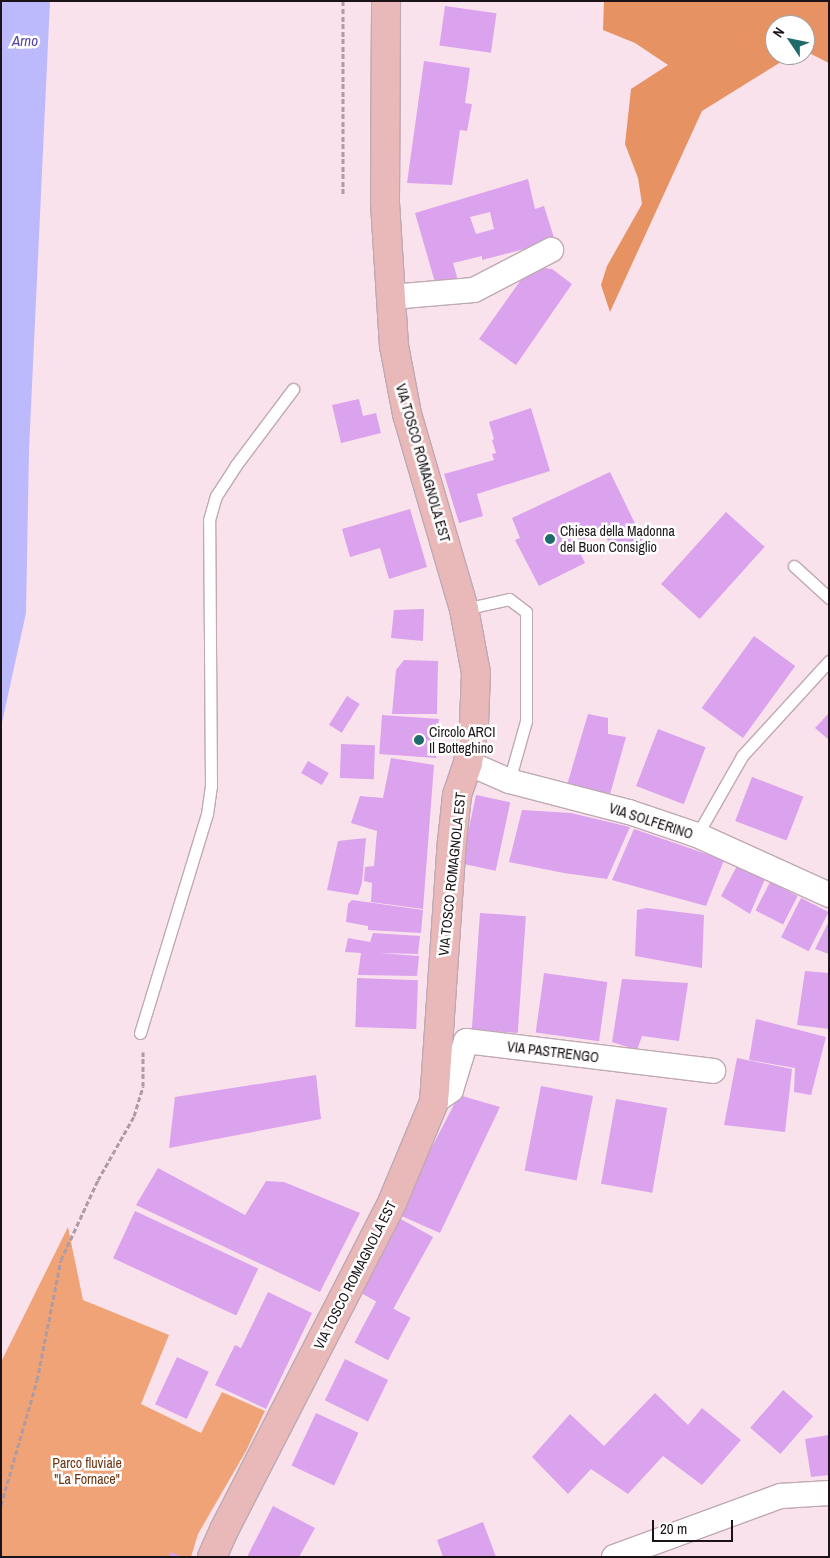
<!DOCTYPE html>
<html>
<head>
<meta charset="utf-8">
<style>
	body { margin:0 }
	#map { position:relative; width:830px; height:1558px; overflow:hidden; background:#fae2ec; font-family:"Archivo Narrow",sans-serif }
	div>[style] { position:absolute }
	.green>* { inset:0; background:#efa377 }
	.forest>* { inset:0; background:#e69262 }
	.water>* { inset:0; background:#bdb9fd }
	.building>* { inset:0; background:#dba2ed; transform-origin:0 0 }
	.path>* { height:3px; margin-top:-1.5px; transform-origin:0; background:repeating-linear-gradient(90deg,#ae9ba3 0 5px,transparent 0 7.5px) }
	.roads { filter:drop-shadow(1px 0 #bfa9b3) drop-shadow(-1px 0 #bfa9b3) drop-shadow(0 1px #bfa9b3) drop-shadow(0 -1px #bfa9b3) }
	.service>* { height:11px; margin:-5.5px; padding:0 5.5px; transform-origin:5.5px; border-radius:5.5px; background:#fff }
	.minor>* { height:24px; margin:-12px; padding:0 12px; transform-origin:12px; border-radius:12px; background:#fff }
	.primary>* { height:28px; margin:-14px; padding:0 14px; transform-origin:14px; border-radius:14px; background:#e9b8b8 }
	.dots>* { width:14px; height:14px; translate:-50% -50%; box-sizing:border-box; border:2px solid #fff; border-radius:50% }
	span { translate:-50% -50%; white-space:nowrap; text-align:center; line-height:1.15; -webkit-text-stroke:5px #fff; paint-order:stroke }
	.street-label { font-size:14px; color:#1b1317 }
	.poi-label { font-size:14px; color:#1b1317 }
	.left { translate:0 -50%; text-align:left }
	.park-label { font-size:14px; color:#6c3612 }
	.water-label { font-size:15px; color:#5544a5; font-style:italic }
	.frame { position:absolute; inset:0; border:2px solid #1b1317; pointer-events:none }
	.north { position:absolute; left:765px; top:15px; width:50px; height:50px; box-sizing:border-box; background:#fff; border:1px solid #a4a1a2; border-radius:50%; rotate:304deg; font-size:14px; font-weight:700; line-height:20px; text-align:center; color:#1b1317 }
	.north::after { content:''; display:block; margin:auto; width:18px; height:22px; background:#1f6b6b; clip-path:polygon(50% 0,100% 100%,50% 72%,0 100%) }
	.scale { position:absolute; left:652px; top:1520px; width:81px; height:22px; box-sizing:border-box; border:2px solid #1b1317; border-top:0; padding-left:6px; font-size:15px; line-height:18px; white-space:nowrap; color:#1b1317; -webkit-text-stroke:4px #fff; paint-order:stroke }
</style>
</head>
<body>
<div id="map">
	<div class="green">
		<i style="clip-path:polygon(68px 1227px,83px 1300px,169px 1335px,141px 1404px,201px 1433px,222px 1392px,265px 1411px,246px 1451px,198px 1534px,191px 1557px,1px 1557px,1px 1362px)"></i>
	</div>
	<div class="forest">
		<i style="clip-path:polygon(604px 1px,829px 1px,829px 63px,805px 51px,805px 25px,775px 25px,775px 55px,792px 55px,702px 111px,610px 312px,601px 285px,607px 266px,642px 204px,638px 178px,625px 144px,631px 89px,668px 65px,635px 43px,603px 30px)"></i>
	</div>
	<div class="water">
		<i style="clip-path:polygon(1px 1px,50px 1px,29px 450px,26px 613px,1px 727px)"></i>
	</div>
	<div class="building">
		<i style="left:445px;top:6px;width:52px;height:40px;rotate:8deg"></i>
		<i style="clip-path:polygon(424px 61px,470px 68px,465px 103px,472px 104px,467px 131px,460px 130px,452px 185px,407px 183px)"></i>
		<i style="clip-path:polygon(evenodd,528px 179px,535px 209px,544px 206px,555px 241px,482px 260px,482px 256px,453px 263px,459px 284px,436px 286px,415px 213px,528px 179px,490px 212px,494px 229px,476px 234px,470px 217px,490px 212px)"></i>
		<i style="clip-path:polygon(536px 267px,552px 269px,572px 284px,516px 365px,479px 339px,525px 274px)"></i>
		<i style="clip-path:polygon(359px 399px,363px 416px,376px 413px,381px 433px,341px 443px,332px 405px)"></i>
		<i style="clip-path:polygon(531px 408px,550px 471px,477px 494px,483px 516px,459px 523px,444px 474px,494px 460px,492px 454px,496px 453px,492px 440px,494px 439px,489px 422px)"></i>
		<i style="clip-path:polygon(610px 472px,643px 540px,614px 553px,603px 531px,585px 539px,576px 544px,585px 563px,539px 586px,515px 540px,520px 538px,512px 518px)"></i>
		<i style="clip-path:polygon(410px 509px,427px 567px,389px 579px,380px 548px,350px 557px,342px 529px)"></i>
		<i style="left:726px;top:512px;width:52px;height:97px;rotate:42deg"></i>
		<i style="clip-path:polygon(424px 609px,423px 641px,391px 638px,394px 610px)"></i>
		<i style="left:754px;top:636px;width:51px;height:89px;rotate:36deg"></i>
		<i style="clip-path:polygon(404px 660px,438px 661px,437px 714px,392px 714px,396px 670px)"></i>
		<i style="left:347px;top:696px;width:15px;height:34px;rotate:32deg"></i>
		<i style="clip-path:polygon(829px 713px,829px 740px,815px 728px)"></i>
		<i style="clip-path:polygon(588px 714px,608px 718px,608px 734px,626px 737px,609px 798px,567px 785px)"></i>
		<i style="left:382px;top:715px;width:57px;height:39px;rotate:4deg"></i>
		<i style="left:658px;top:729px;width:51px;height:61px;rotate:21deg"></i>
		<i style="left:341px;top:744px;width:34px;height:34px;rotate:2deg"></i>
		<i style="clip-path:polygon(391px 758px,434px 765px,423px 909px,371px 902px,372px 883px,364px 881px,365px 867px,374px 866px,377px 831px,351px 823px,360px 796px,383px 798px)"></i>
		<i style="left:308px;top:761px;width:24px;height:14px;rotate:30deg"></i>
		<i style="left:752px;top:777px;width:55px;height:47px;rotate:21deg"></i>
		<i style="left:476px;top:795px;width:35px;height:70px;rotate:12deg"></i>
		<i style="clip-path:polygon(522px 810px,571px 813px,630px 827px,607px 879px,564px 873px,509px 862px)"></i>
		<i style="clip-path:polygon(634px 829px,724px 860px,706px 906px,612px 880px)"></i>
		<i style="clip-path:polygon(366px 838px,362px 883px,358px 895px,327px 890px,338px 841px)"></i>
		<i style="clip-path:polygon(737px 866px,765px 879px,750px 914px,721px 896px)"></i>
		<i style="left:770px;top:882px;width:31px;height:32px;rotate:27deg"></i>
		<i style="left:801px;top:898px;width:31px;height:44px;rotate:27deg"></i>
		<i style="clip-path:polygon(352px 900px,423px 910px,421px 933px,368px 930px,368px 926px,346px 922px,348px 904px)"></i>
		<i style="clip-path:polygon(647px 908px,704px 915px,702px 968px,635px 956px,637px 910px)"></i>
		<i style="left:480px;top:913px;width:46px;height:117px;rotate:4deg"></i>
		<i style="clip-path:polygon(829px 921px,829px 954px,815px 949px)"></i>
		<i style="clip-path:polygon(373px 933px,420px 936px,418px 954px,378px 953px,419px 956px,417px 976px,358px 975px,361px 953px,345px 952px,348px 938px,370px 942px)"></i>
		<i style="clip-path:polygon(805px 971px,829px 973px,829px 1029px,797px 1025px)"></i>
		<i style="left:544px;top:973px;width:64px;height:60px;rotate:8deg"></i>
		<i style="left:357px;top:978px;width:61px;height:49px;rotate:2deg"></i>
		<i style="clip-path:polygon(622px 979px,688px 983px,679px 1041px,642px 1036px,637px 1050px,612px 1042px)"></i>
		<i style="clip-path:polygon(756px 1019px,826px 1037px,811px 1095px,794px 1092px,795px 1068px,749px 1060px)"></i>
		<i style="clip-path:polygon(737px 1058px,792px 1069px,785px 1132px,724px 1125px)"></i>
		<i style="clip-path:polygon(316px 1075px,321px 1119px,169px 1148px,175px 1097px)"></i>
		<i style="left:541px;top:1086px;width:53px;height:86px;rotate:11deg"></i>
		<i style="clip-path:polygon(459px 1095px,500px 1107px,440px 1233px,397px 1214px)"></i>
		<i style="left:616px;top:1099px;width:52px;height:86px;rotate:10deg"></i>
		<i style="clip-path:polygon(158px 1168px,245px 1215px,266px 1181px,284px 1182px,360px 1213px,320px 1292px,136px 1205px)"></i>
		<i style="left:135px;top:1211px;width:136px;height:52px;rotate:25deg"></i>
		<i style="left:399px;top:1218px;width:39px;height:84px;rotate:29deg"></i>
		<i style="clip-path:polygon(268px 1292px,312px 1313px,266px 1409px,215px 1385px,235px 1345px,241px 1348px)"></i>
		<i style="left:377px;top:1300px;width:38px;height:48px;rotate:28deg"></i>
		<i style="left:177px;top:1357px;width:35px;height:52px;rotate:25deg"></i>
		<i style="left:345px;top:1359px;width:48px;height:46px;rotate:26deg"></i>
		<i style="left:783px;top:1390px;width:40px;height:50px;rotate:41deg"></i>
		<i style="clip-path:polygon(655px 1393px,688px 1425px,702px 1408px,741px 1440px,702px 1485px,663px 1456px,628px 1494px,591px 1469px,568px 1494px,532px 1457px,570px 1414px,604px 1446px)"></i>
		<i style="left:316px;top:1413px;width:47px;height:58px;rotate:25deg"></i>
		<i style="clip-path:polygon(829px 1435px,829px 1475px,811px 1477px,805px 1439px)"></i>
		<i style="clip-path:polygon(273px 1506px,315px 1528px,299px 1557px,247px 1557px)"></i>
		<i style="clip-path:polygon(483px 1522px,496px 1557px,443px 1557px,437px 1540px)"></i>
		<i style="clip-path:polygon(171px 1552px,182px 1557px,169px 1557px)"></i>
	</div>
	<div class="path">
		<i style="left:343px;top:1px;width:195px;rotate:90deg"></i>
		<i style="left:1px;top:1505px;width:130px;rotate:-73.9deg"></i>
		<i style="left:37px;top:1380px;width:122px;rotate:-78.7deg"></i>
		<i style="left:61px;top:1260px;width:88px;rotate:-65.2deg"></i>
		<i style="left:98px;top:1180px;width:73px;rotate:-60.6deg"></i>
		<i style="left:134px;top:1116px;width:31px;rotate:-73deg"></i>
		<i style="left:143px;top:1086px;width:34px;rotate:-90deg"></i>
	</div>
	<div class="roads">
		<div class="service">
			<i style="left:794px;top:566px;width:47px;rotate:42.4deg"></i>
			<i style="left:464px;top:609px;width:46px;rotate:-12.5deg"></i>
			<i style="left:509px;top:599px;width:21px;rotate:37deg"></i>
			<i style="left:526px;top:612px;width:109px;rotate:90deg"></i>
			<i style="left:526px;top:721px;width:62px;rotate:105.8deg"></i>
			<i style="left:697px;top:835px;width:91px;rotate:-60.3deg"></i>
			<i style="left:742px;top:756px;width:129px;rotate:-47.5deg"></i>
			<i style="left:140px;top:1033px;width:229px;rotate:-73deg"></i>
			<i style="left:207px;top:814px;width:28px;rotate:-82deg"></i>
			<i style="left:211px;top:786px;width:266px;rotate:-90.4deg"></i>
			<i style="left:209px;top:520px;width:25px;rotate:-74deg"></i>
			<i style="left:216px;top:496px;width:37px;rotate:-57deg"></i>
			<i style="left:236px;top:465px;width:95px;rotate:-53.1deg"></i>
		</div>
		<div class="minor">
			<i style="left:391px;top:297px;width:83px;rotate:-4.8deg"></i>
			<i style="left:474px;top:290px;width:87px;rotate:-27.5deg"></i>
			<i style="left:468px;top:763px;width:45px;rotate:23.7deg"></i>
			<i style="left:509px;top:781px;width:124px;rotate:14.5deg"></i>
			<i style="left:629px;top:812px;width:72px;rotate:18.7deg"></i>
			<i style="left:697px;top:835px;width:145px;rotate:24.4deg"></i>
			<i style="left:434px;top:1102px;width:21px;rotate:-35deg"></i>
			<i style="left:451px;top:1090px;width:51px;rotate:-73deg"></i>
			<i style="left:466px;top:1041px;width:249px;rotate:6.9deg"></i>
			<i style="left:614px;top:1557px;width:178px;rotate:-20.1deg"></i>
			<i style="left:781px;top:1496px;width:48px;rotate:-3.6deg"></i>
		</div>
		<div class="primary">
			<i style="left:212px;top:1557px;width:30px;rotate:-66deg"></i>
			<i style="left:224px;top:1530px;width:368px;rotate:-62.8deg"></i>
			<i style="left:392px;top:1203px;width:109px;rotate:-67.4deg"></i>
			<i style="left:434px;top:1102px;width:13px;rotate:-86deg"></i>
			<i style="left:435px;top:1089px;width:248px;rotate:-86.1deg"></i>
			<i style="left:452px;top:842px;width:47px;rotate:-83.9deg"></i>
			<i style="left:457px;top:795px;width:34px;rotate:-71deg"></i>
			<i style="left:468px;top:763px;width:39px;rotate:-81deg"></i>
			<i style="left:474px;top:724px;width:51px;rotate:-87.8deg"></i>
			<i style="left:476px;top:673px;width:65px;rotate:-100.6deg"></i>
			<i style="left:464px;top:609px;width:203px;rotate:-106.3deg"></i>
			<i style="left:407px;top:414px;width:69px;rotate:-100.8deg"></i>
			<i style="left:394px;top:346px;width:145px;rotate:-93.6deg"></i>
			<i style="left:385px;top:201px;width:200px;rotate:-89.7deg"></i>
		</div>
	</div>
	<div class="dots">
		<i style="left:550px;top:539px;background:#1f6b6b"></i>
		<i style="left:419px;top:740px;background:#1f6b6b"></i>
	</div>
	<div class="street-label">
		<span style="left:423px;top:463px;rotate:74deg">VIA TOSCO ROMAGNOLA EST</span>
		<span style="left:651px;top:821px;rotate:18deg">VIA SOLFERINO</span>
		<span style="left:452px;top:874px;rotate:-84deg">VIA TOSCO ROMAGNOLA EST</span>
		<span style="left:553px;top:1052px;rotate:7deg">VIA PASTRENGO</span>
		<span style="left:355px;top:1275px;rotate:-63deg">VIA TOSCO ROMAGNOLA EST</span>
	</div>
	<div class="poi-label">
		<span class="left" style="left:560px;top:539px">Chiesa della Madonna<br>del Buon Consiglio</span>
		<span class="left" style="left:429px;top:740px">Circolo ARCI<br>Il Botteghino</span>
	</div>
	<div class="park-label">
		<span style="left:87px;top:1471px">Parco fluviale<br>"La Fornace"</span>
	</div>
	<div class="water-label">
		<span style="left:25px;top:41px">Arno</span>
	</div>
	<div class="frame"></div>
	<div class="north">N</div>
	<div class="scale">20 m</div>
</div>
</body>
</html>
